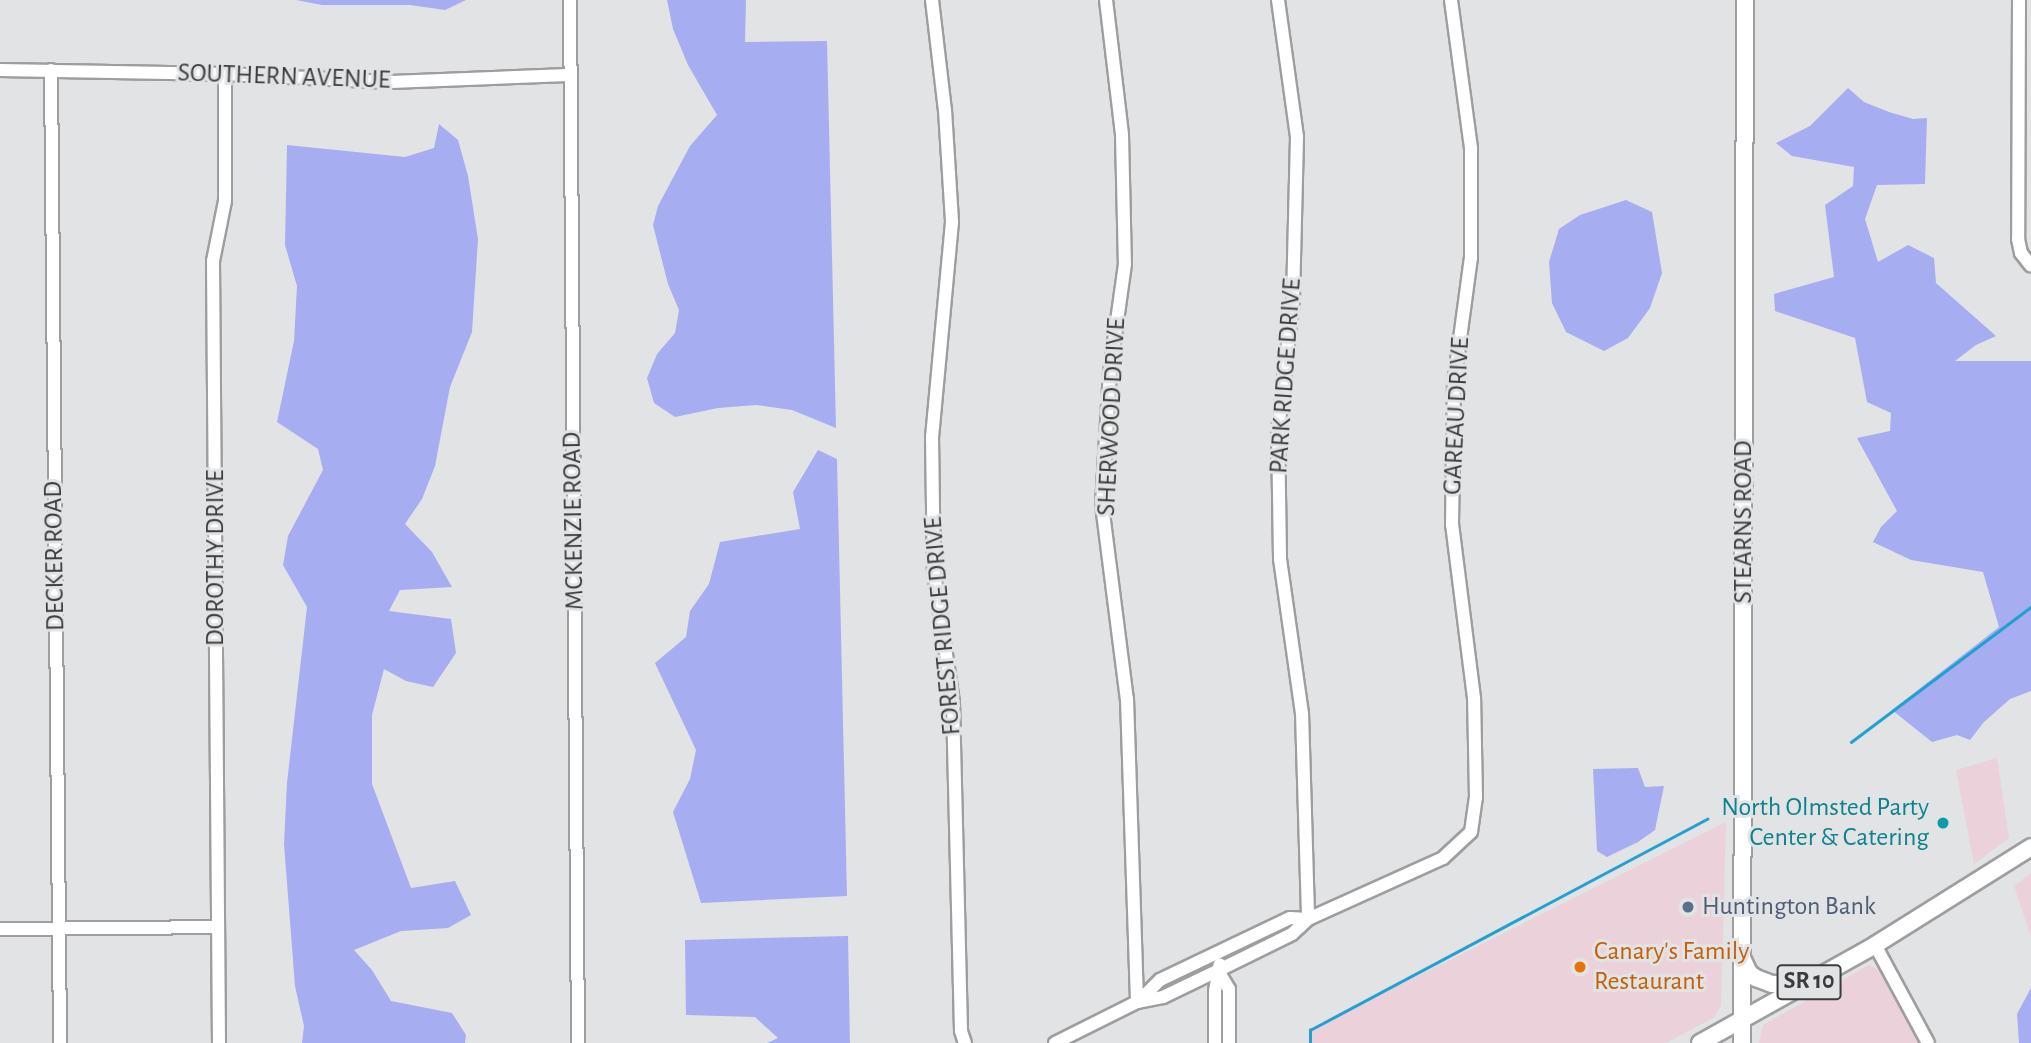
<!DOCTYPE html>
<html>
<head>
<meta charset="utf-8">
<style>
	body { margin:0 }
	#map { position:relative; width:2031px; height:1043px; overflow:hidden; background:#e2e3e4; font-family:"Alegreya Sans",sans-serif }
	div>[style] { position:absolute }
	.commercial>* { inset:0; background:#ebd1d9 }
	.green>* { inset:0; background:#a6aef1 }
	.stream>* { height:2.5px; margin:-1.25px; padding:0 1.25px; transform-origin:1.25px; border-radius:1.25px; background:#22a0d1 }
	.roads { filter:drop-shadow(2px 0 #9e9ea0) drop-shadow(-2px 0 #9e9ea0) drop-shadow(0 2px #9e9ea0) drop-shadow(0 -2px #9e9ea0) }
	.minor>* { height:12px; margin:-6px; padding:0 6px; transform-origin:6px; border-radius:6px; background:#fff }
	.major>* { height:16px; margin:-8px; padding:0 8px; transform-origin:8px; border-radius:8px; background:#fff }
	.dots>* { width:19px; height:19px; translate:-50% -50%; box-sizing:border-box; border:4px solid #e2e3e4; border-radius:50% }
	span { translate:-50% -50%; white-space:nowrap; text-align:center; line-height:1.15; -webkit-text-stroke:6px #e2e3e4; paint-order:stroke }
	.shield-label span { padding:2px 5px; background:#e2e3e4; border:2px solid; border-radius:5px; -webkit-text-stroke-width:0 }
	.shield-label { font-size:24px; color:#3c3c3d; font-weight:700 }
	.street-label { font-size:26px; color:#3c3c3d }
	.culture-label { font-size:26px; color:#0d838f }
	.right { translate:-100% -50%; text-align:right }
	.service-label { font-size:26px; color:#4e5e75 }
	.left { translate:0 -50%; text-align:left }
	.food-label { font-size:26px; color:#c56008 }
</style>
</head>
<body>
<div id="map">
	<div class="commercial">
		<i style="clip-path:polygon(1997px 758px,2009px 838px,1974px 864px,1956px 770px)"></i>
		<i style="clip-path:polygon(1726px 822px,1721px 1006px,1713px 1018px,1666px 1043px,1310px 1043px,1310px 1030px)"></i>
		<i style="clip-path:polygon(2031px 873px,2031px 937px,2014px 886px)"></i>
		<i style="clip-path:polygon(1869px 965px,1880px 971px,1918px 1043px,1759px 1043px,1763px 1025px)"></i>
	</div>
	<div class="green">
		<i style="clip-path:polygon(296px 0,466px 0,445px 10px,410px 5px,322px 5px)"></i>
		<i style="clip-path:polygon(667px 0,746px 0,745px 42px,827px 41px,836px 428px,792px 410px,756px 405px,718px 408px,675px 417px,654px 403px,647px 378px,657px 354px,675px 333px,679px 310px,668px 284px,653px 225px,658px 206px,690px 146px,717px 115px,688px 65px,673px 29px)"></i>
		<i style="clip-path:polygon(1848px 88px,1864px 102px,1889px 112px,1913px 119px,1927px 118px,1925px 184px,1877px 185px,1865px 219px,1878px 262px,1908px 245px,1934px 258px,1936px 283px,1996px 336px,1976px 345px,1955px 361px,2031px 361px,2031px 691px,2010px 699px,1984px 722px,1970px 740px,1957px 735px,1932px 742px,1892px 710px,1999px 627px,1983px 572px,1911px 560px,1873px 542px,1881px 527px,1897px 511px,1857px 438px,1890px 431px,1891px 413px,1867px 402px,1855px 338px,1775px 311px,1774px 294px,1834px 277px,1825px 205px,1853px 186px,1854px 167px,1792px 156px,1776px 143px,1810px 126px)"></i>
		<i style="clip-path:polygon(439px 124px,458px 140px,468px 176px,478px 239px,472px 332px,450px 387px,435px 466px,422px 499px,405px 524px,432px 552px,452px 587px,400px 590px,389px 611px,451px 619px,456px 653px,433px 687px,406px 681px,384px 669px,372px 715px,372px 784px,411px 888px,455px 881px,471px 915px,448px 928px,401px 931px,354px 950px,372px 970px,391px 1001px,452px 1013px,466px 1035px,465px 1043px,302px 1043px,304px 1026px,295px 986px,284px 844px,287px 783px,307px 607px,283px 565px,288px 536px,323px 470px,318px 449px,277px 422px,294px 341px,297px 286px,285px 245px,287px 145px,405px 157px,434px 148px)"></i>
		<i style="clip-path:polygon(1626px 200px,1652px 212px,1662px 273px,1650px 308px,1628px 338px,1604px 351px,1566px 332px,1552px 303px,1549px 262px,1559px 229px,1580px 215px)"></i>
		<i style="clip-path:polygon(818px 450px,837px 459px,847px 896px,701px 903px,673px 812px,690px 779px,696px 750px,655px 663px,686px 637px,690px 611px,709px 584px,720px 542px,800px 529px,793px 492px)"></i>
		<i style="clip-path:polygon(1638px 768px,1645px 787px,1664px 786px,1655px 830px,1638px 842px,1607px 857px,1597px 851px,1593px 769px)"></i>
		<i style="clip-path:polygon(848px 936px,850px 1043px,767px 1043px,778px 1038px,755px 1017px,686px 1015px,685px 940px)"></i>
		<i style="clip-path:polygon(2031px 988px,2031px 1043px,2019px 1043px,2017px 1014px)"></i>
	</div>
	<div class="stream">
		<i style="left:1851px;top:742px;width:225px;rotate:-36.9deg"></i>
		<i style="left:1310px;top:1043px;width:13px;rotate:-90deg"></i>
		<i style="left:1310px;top:1030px;width:450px;rotate:-28deg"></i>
	</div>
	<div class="roads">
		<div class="minor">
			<i style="left:570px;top:0;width:1043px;rotate:89.56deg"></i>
			<i style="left:932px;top:0;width:111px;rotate:83.3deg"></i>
			<i style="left:945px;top:110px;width:112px;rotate:86.4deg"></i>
			<i style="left:952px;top:222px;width:215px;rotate:95.3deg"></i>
			<i style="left:932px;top:436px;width:136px;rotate:89.2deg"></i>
			<i style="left:934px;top:572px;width:132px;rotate:81.7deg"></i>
			<i style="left:953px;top:703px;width:328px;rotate:88.6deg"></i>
			<i style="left:961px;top:1031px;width:13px;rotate:72deg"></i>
			<i style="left:1106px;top:0;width:136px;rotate:83.2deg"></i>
			<i style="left:1122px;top:135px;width:129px;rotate:88.7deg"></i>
			<i style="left:1125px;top:264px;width:108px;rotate:98deg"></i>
			<i style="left:1110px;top:371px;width:134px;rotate:93.4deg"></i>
			<i style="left:1102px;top:505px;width:196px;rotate:82.7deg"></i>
			<i style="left:1127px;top:699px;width:303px;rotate:88.1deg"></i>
			<i style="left:1278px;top:0;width:138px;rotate:82.1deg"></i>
			<i style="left:1297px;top:137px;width:164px;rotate:91.4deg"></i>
			<i style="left:1293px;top:301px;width:130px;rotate:96.6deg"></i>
			<i style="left:1278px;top:430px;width:129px;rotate:89.1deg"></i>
			<i style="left:1280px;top:559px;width:156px;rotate:81.9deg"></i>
			<i style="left:1302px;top:713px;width:206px;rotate:88.3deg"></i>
			<i style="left:2019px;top:0;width:239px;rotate:90.2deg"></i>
			<i style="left:2018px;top:239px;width:14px;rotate:78deg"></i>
			<i style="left:2021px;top:253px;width:16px;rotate:52deg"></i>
			<i style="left:0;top:70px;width:225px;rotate:1deg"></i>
			<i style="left:225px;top:74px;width:166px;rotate:2.8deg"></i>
			<i style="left:391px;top:82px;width:177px;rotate:-2.3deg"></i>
			<i style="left:51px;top:70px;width:973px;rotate:89.47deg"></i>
			<i style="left:0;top:929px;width:218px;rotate:-0.5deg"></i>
			<i style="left:1875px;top:945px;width:111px;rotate:61.6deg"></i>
			<i style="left:1220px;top:974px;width:17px;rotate:59deg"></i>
			<i style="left:1229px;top:989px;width:54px;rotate:90deg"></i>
			<i style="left:1138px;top:1002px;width:31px;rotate:-45deg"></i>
			<i style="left:1160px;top:980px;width:144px;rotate:-25.5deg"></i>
			<i style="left:1290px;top:918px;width:18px;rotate:3deg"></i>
			<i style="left:219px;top:1043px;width:782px;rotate:-90.44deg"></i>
			<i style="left:213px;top:261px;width:61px;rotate:-78.7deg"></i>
			<i style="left:225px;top:201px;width:127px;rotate:-90deg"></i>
			<i style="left:1055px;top:1043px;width:92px;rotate:-26.6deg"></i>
			<i style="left:1137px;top:1002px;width:26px;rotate:-11deg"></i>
			<i style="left:1163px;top:997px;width:67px;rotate:-25.8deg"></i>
			<i style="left:1223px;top:968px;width:77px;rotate:-26.2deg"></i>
			<i style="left:1292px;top:934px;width:22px;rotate:-43deg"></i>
			<i style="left:1308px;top:919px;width:148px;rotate:-24.3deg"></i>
			<i style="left:1443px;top:858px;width:38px;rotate:-43deg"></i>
			<i style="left:1471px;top:832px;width:34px;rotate:-82deg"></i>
			<i style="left:1476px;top:798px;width:100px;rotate:-91.1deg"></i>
			<i style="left:1474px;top:698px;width:174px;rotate:-97.2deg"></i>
			<i style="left:1452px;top:525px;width:142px;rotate:-89.2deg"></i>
			<i style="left:1454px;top:383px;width:126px;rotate:-82.3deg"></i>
			<i style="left:1471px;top:258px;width:110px;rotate:-90deg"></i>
			<i style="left:1471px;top:148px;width:149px;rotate:-97.7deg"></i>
			<i style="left:1215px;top:1043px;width:52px;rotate:-90deg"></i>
			<i style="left:1215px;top:991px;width:27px;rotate:-80deg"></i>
		</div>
		<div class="major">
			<i style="left:1743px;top:960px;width:14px;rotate:65deg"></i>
			<i style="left:1749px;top:973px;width:9px;rotate:36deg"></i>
			<i style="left:1756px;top:978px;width:17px;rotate:21deg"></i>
			<i style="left:1772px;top:984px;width:32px;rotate:-2deg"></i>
			<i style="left:1700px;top:1043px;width:201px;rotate:-29.2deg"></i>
			<i style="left:1875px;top:945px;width:184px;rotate:-32.1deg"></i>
			<i style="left:1742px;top:1043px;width:1043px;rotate:-89.84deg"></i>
		</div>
	</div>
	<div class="dots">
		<i style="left:1943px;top:823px;background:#0f9aa8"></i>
		<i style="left:1688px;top:907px;background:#5c6f8a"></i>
		<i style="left:1580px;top:967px;background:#e8710a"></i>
	</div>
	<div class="shield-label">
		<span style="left:1809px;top:982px">SR 10</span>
	</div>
	<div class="street-label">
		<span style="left:284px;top:77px;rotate:2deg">SOUTHERN AVENUE</span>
		<span style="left:1286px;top:376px;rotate:-86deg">PARK RIDGE DRIVE</span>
		<span style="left:1457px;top:416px;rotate:-87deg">GAREAU DRIVE</span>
		<span style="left:1112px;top:417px;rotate:-87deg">SHERWOOD DRIVE</span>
		<span style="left:574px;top:521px;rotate:-91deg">MCKENZIE ROAD</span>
		<span style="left:1744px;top:522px;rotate:-90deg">STEARNS ROAD</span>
		<span style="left:55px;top:556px;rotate:-91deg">DECKER ROAD</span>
		<span style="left:216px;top:558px;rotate:-90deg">DOROTHY DRIVE</span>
		<span style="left:943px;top:626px;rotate:-95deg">FOREST RIDGE DRIVE</span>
	</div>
	<div class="culture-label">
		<span class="right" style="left:1929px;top:823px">North Olmsted Party<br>Center &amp; Catering</span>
	</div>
	<div class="service-label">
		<span class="left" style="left:1702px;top:907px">Huntington Bank</span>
	</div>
	<div class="food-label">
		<span class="left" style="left:1594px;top:967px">Canary's Family<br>Restaurant</span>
	</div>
</div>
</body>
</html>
